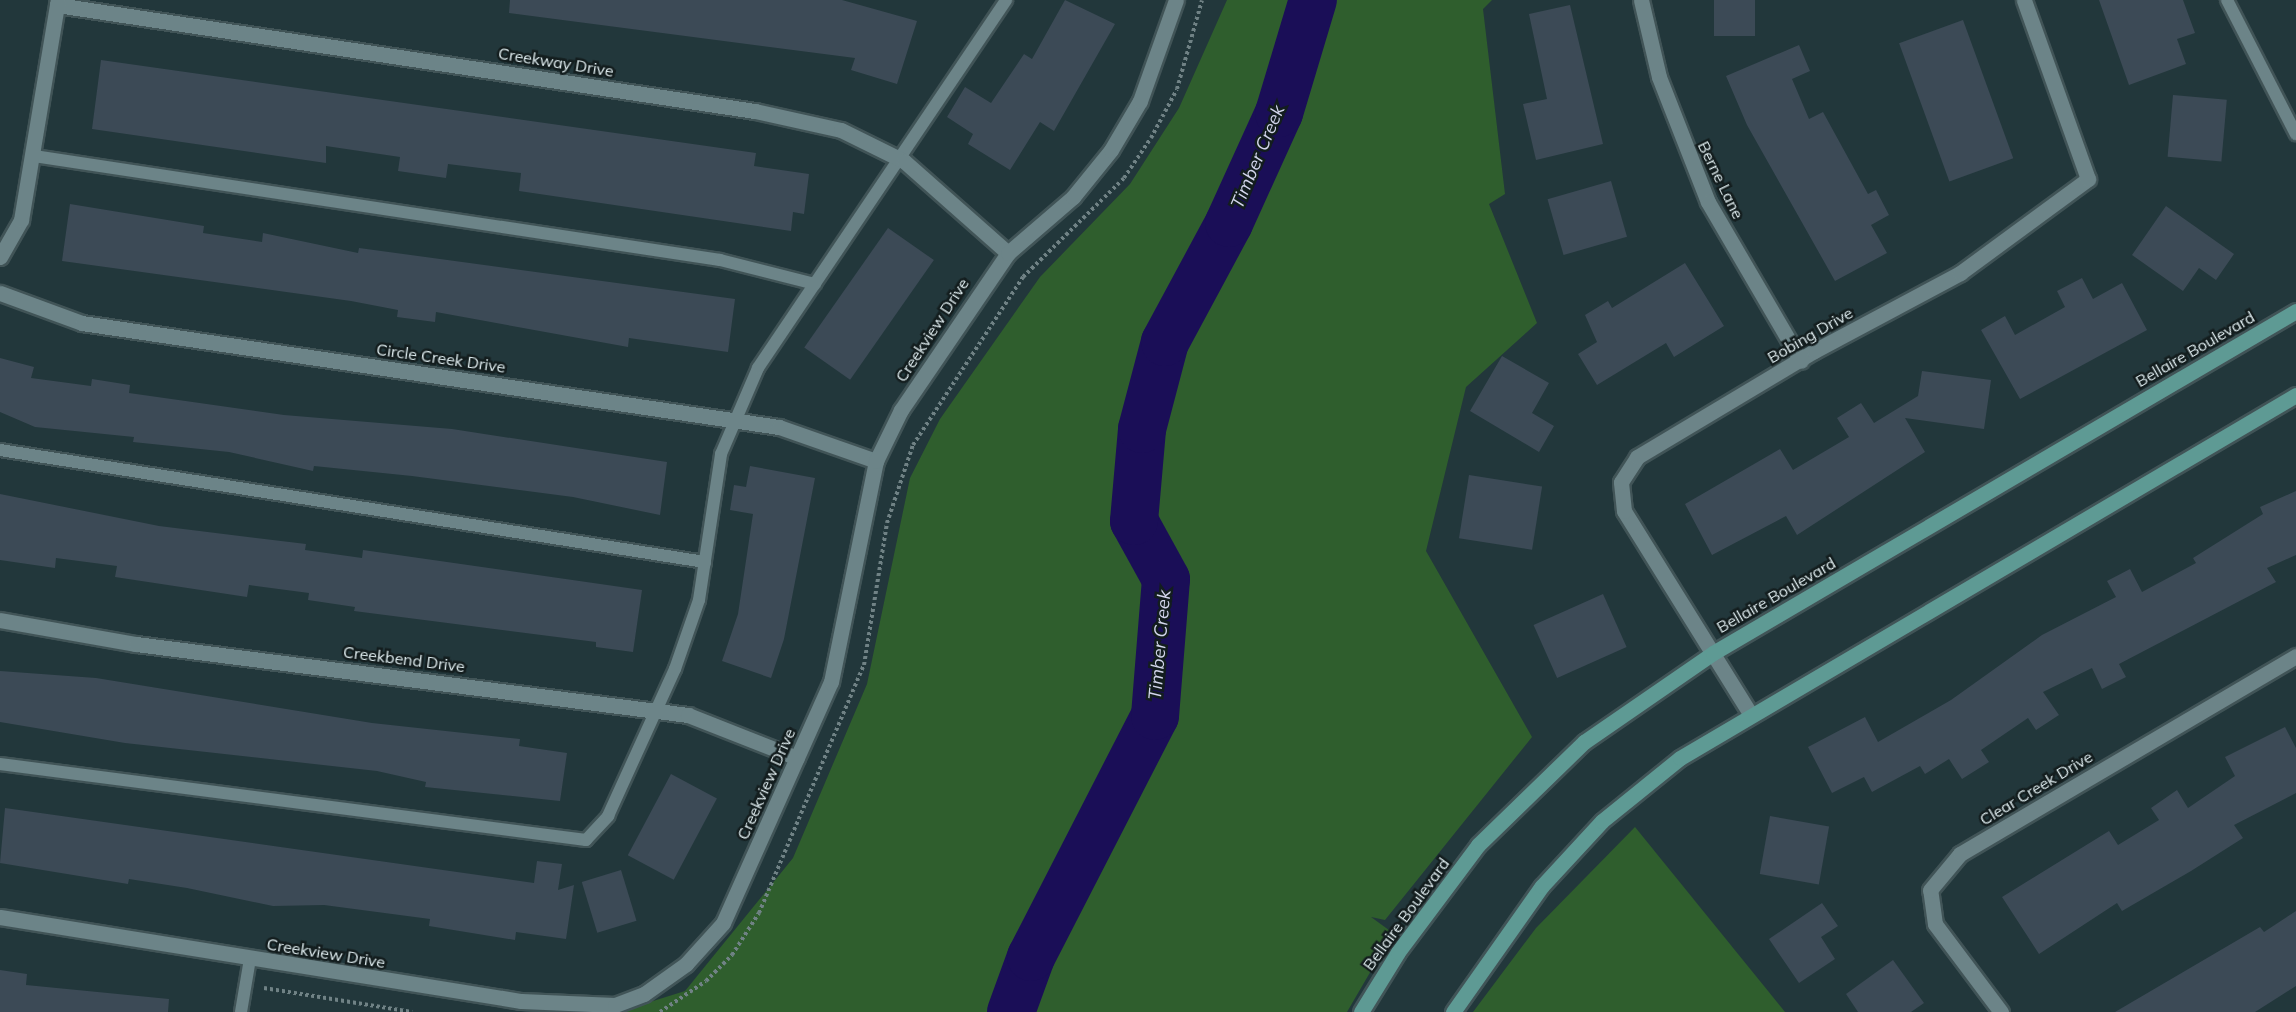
<!DOCTYPE html>
<html>
<head>
<meta charset="utf-8">
<style>
	body { margin:0 }
	#map { position:relative; width:2296px; height:1012px; overflow:hidden; background:#22373b; font-family:Mulish,sans-serif }
	div>[style] { position:absolute }
	.green>* { inset:0; background:#2f5e2d }
	.river>* { height:48px; margin:-24px; padding:0 24px; transform-origin:24px; border-radius:24px; background:#1a0e57 }
	.building>* { inset:0; background:#3c4a56; transform-origin:0 0 }
	.path>* { height:4px; margin-top:-2px; transform-origin:0; background:repeating-linear-gradient(90deg,#708285 0 3px,transparent 0 6px) }
	.roads { filter:drop-shadow(2px 0 #415457) drop-shadow(-2px 0 #415457) drop-shadow(0 2px #415457) drop-shadow(0 -2px #415457) }
	.service>* { height:12px; margin:-6px; padding:0 6px; transform-origin:6px; border-radius:6px; background:#6c8488 }
	.minor>* { height:15px; margin:-7.5px; padding:0 7.5px; transform-origin:7.5px; border-radius:7.5px; background:#6c8488 }
	.secondary>* { height:15px; margin:-7.5px; padding:0 7.5px; transform-origin:7.5px; border-radius:7.5px; background:#5e9a94 }
	span { translate:-50% -50%; white-space:nowrap; text-align:center; line-height:1.15; -webkit-text-stroke:5px #131d1e; paint-order:stroke }
	.street-label { font-size:16px; color:#dfecef }
	.water-label { font-size:18px; color:#d3d6ec; font-style:italic }
</style>
</head>
<body>
<div id="map">
	<div class="green">
		<i style="clip-path:polygon(1227px 0,1492px 0,1483px 9px,1505px 194px,1489px 204px,1537px 323px,1466px 387px,1426px 551px,1532px 737px,1385px 920px,1371px 917px,1393px 933px,1347px 1012px,618px 1012px,685px 991px,793px 858px,867px 684px,910px 478px,940px 419px,1040px 277px,1130px 184px,1179px 108px)"></i>
		<i style="clip-path:polygon(1635px 827px,1785px 1012px,1473px 1012px,1536px 928px)"></i>
	</div>
	<div class="river">
		<i style="left:1011px;top:1012px;width:59px;rotate:-70deg"></i>
		<i style="left:1031px;top:957px;width:271px;rotate:-62.8deg"></i>
		<i style="left:1155px;top:716px;width:137px;rotate:-85.4deg"></i>
		<i style="left:1166px;top:579px;width:66px;rotate:-118.9deg"></i>
		<i style="left:1134px;top:521px;width:92px;rotate:-85deg"></i>
		<i style="left:1142px;top:429px;width:90px;rotate:-75.2deg"></i>
		<i style="left:1165px;top:342px;width:135px;rotate:-61.7deg"></i>
		<i style="left:1229px;top:223px;width:121px;rotate:-65.6deg"></i>
		<i style="left:1279px;top:113px;width:118px;rotate:-73.3deg"></i>
	</div>
	<div class="building">
		<i style="clip-path:polygon(510px 0,842px 0,917px 21px,897px 84px,851px 70px,855px 58px,509px 13px)"></i>
		<i style="clip-path:polygon(1065px 0,1115px 24px,1054px 131px,1040px 122px,1010px 170px,968px 144px,973px 134px,947px 117px,965px 87px,991px 103px,1024px 54px,1032px 59px)"></i>
		<i style="left:1714px;top:0;width:41px;height:36px"></i>
		<i style="clip-path:polygon(2099px 0,2183px 0,2195px 33px,2177px 39px,2186px 64px,2129px 85px)"></i>
		<i style="clip-path:polygon(1570px 5px,1603px 144px,1536px 160px,1523px 104px,1547px 99px,1529px 14px)"></i>
		<i style="left:1963px;top:20px;width:147px;height:68px;rotate:70deg"></i>
		<i style="clip-path:polygon(1799px 45px,1810px 71px,1792px 79px,1809px 119px,1823px 112px,1868px 194px,1876px 190px,1889px 215px,1871px 225px,1887px 253px,1835px 281px,1747px 125px,1726px 76px)"></i>
		<i style="clip-path:polygon(101px 60px,756px 153px,754px 166px,809px 174px,804px 214px,793px 212px,791px 231px,519px 191px,521px 173px,448px 164px,446px 178px,398px 171px,400px 157px,326px 146px,326px 163px,92px 129px)"></i>
		<i style="left:2173px;top:95px;width:54px;height:62px;rotate:5deg"></i>
		<i style="left:1611px;top:181px;width:58px;height:66px;rotate:74deg"></i>
		<i style="clip-path:polygon(70px 204px,204px 226px,203px 233px,262px 242px,263px 233px,358px 253px,359px 248px,735px 299px,728px 352px,629px 338px,628px 347px,436px 312px,435px 322px,397px 317px,398px 310px,351px 301px,62px 261px)"></i>
		<i style="clip-path:polygon(2166px 206px,2234px 254px,2216px 280px,2199px 268px,2183px 291px,2132px 255px)"></i>
		<i style="left:888px;top:228px;width:56px;height:146px;rotate:35deg"></i>
		<i style="clip-path:polygon(1685px 263px,1724px 326px,1674px 357px,1666px 343px,1597px 385px,1578px 354px,1597px 342px,1585px 315px,1608px 301px,1612px 308px)"></i>
		<i style="clip-path:polygon(2082px 278px,2093px 299px,2122px 283px,2147px 330px,2020px 399px,1981px 330px,2005px 316px,2015px 335px,2065px 307px,2057px 291px)"></i>
		<i style="clip-path:polygon(1502px 356px,1549px 383px,1532px 413px,1554px 426px,1539px 452px,1470px 411px)"></i>
		<i style="clip-path:polygon(0 358px,34px 367px,31px 378px,91px 386px,92px 379px,130px 385px,129px 393px,284px 415px,452px 429px,667px 462px,660px 515px,573px 497px,412px 476px,314px 466px,313px 471px,229px 452px,133px 442px,134px 437px,35px 427px,0 412px)"></i>
		<i style="clip-path:polygon(1922px 371px,1991px 380px,1984px 429px,1905px 418px,1925px 452px,1797px 535px,1786px 516px,1712px 555px,1685px 504px,1780px 449px,1793px 470px,1849px 437px,1837px 418px,1861px 403px,1874px 423px,1918px 396px)"></i>
		<i style="clip-path:polygon(750px 466px,815px 478px,784px 639px,771px 678px,722px 661px,738px 614px,753px 514px,730px 510px,734px 485px,746px 487px)"></i>
		<i style="left:1469px;top:475px;width:74px;height:64px;rotate:9deg"></i>
		<i style="clip-path:polygon(2296px 491px,2296px 555px,2267px 568px,2276px 582px,2119px 664px,2126px 677px,2102px 689px,2092px 668px,2043px 692px,2059px 715px,2036px 730px,2028px 718px,1981px 750px,1989px 762px,1962px 779px,1949px 759px,1925px 774px,1920px 766px,1872px 792px,1864px 777px,1832px 793px,1808px 747px,1865px 717px,1878px 742px,1951px 700px,2042px 635px,2116px 597px,2107px 581px,2130px 569px,2142px 592px,2196px 563px,2193px 558px,2263px 514px,2260px 507px)"></i>
		<i style="clip-path:polygon(0 494px,159px 526px,306px 544px,305px 550px,362px 558px,363px 550px,642px 590px,633px 652px,596px 647px,596px 642px,354px 611px,355px 607px,308px 600px,309px 593px,249px 585px,247px 597px,115px 577px,117px 566px,56px 558px,55px 568px,0 560px)"></i>
		<i style="left:1603px;top:594px;width:58px;height:76px;rotate:66deg"></i>
		<i style="clip-path:polygon(0 671px,96px 678px,372px 723px,520px 739px,519px 746px,567px 753px,560px 801px,425px 787px,426px 782px,377px 771px,125px 743px,0 722px)"></i>
		<i style="clip-path:polygon(2285px 727px,2296px 748px,2296px 793px,2234px 825px,2243px 838px,2191px 871px,2122px 911px,2117px 903px,2039px 954px,2002px 897px,2109px 831px,2118px 845px,2159px 820px,2151px 808px,2177px 790px,2188px 808px,2235px 776px,2225px 757px)"></i>
		<i style="left:671px;top:774px;width:52px;height:92px;rotate:28deg"></i>
		<i style="clip-path:polygon(5px 808px,534px 883px,537px 861px,562px 864px,558px 890px,574px 885px,566px 939px,516px 932px,515px 940px,429px 926px,430px 919px,324px 905px,273px 906px,187px 888px,129px 879px,128px 884px,0 863px)"></i>
		<i style="left:1770px;top:816px;width:60px;height:59px;rotate:10deg"></i>
		<i style="left:621px;top:870px;width:53px;height:41px;rotate:73deg"></i>
		<i style="clip-path:polygon(1822px 903px,1838px 926px,1821px 937px,1835px 959px,1799px 983px,1769px 939px)"></i>
		<i style="clip-path:polygon(2296px 911px,2296px 986px,2255px 1012px,2115px 1012px,2260px 927px,2264px 932px)"></i>
		<i style="clip-path:polygon(1893px 960px,1924px 1003px,1911px 1012px,1858px 1012px,1846px 994px)"></i>
		<i style="clip-path:polygon(0 970px,27px 974px,26px 985px,169px 999px,168px 1012px,0 1012px)"></i>
	</div>
	<div class="path">
		<i style="left:264px;top:988px;width:150px;rotate:9.2deg"></i>
		<i style="left:660px;top:1012px;width:55px;rotate:-34deg"></i>
		<i style="left:706px;top:981px;width:37px;rotate:-45deg"></i>
		<i style="left:732px;top:955px;width:50px;rotate:-57.3deg"></i>
		<i style="left:759px;top:913px;width:269px;rotate:-67.1deg"></i>
		<i style="left:864px;top:665px;width:144px;rotate:-80.8deg"></i>
		<i style="left:887px;top:523px;width:82px;rotate:-71.6deg"></i>
		<i style="left:913px;top:445px;width:201px;rotate:-56.8deg"></i>
		<i style="left:1023px;top:277px;width:141px;rotate:-44.4deg"></i>
		<i style="left:1124px;top:178px;width:48px;rotate:-56deg"></i>
		<i style="left:1151px;top:138px;width:55px;rotate:-62deg"></i>
		<i style="left:1177px;top:89px;width:92px;rotate:-74.3deg"></i>
	</div>
	<div class="roads">
		<div class="service">
			<i style="left:2227px;top:0;width:151px;rotate:62.8deg"></i>
			<i style="left:34px;top:156px;width:694px;rotate:8.62deg"></i>
			<i style="left:720px;top:260px;width:98px;rotate:14.2deg"></i>
			<i style="left:0;top:450px;width:714px;rotate:9.03deg"></i>
			<i style="left:0;top:764px;width:591px;rotate:7.39deg"></i>
			<i style="left:586px;top:840px;width:33px;rotate:-47deg"></i>
			<i style="left:608px;top:816px;width:162px;rotate:-65.5deg"></i>
			<i style="left:675px;top:669px;width:73px;rotate:-70.8deg"></i>
			<i style="left:699px;top:600px;width:148px;rotate:-81.4deg"></i>
			<i style="left:721px;top:454px;width:94px;rotate:-66.7deg"></i>
			<i style="left:758px;top:368px;width:444px;rotate:-56deg"></i>
			<i style="left:241px;top:1012px;width:54px;rotate:-80.4deg"></i>
		</div>
		<div class="minor">
			<i style="left:1641px;top:0;width:79px;rotate:76.8deg"></i>
			<i style="left:1659px;top:77px;width:134px;rotate:68.6deg"></i>
			<i style="left:1708px;top:202px;width:184px;rotate:59.7deg"></i>
			<i style="left:57px;top:5px;width:706px;rotate:8.64deg"></i>
			<i style="left:755px;top:111px;width:88px;rotate:12.5deg"></i>
			<i style="left:841px;top:130px;width:70px;rotate:26.2deg"></i>
			<i style="left:904px;top:161px;width:139px;rotate:41.5deg"></i>
			<i style="left:0;top:257px;width:43px;rotate:-60.4deg"></i>
			<i style="left:21px;top:220px;width:223px;rotate:-80.5deg"></i>
			<i style="left:0;top:293px;width:87px;rotate:20.1deg"></i>
			<i style="left:82px;top:323px;width:705px;rotate:8.49deg"></i>
			<i style="left:779px;top:427px;width:103px;rotate:19.3deg"></i>
			<i style="left:0;top:620px;width:138px;rotate:10deg"></i>
			<i style="left:136px;top:644px;width:557px;rotate:7.33deg"></i>
			<i style="left:688px;top:715px;width:117px;rotate:21.5deg"></i>
			<i style="left:1751px;top:715px;width:240px;rotate:-121.9deg"></i>
			<i style="left:1624px;top:511px;width:29px;rotate:-96deg"></i>
			<i style="left:1621px;top:482px;width:30px;rotate:-57deg"></i>
			<i style="left:1637px;top:457px;width:206px;rotate:-30.9deg"></i>
			<i style="left:1814px;top:351px;width:166px;rotate:-28.1deg"></i>
			<i style="left:1960px;top:273px;width:159px;rotate:-36.3deg"></i>
			<i style="left:2088px;top:179px;width:190px;rotate:-109.7deg"></i>
			<i style="left:0;top:917px;width:528px;rotate:9.16deg"></i>
			<i style="left:521px;top:1001px;width:94px;rotate:2.4deg"></i>
			<i style="left:615px;top:1005px;width:31px;rotate:-21deg"></i>
			<i style="left:644px;top:994px;width:52px;rotate:-35.5deg"></i>
			<i style="left:686px;top:964px;width:55px;rotate:-47.9deg"></i>
			<i style="left:723px;top:923px;width:264px;rotate:-65.9deg"></i>
			<i style="left:831px;top:682px;width:226px;rotate:-78.5deg"></i>
			<i style="left:876px;top:461px;width:57px;rotate:-63.9deg"></i>
			<i style="left:901px;top:410px;width:190px;rotate:-55.7deg"></i>
			<i style="left:1008px;top:253px;width:86px;rotate:-40.7deg"></i>
			<i style="left:1073px;top:197px;width:60px;rotate:-51deg"></i>
			<i style="left:1111px;top:150px;width:57px;rotate:-59.4deg"></i>
			<i style="left:1140px;top:101px;width:107px;rotate:-70.4deg"></i>
			<i style="left:2001px;top:1012px;width:110px;rotate:-126.9deg"></i>
			<i style="left:1935px;top:924px;width:34px;rotate:-98deg"></i>
			<i style="left:1930px;top:890px;width:47px;rotate:-50.2deg"></i>
			<i style="left:1960px;top:854px;width:390px;rotate:-30.5deg"></i>
		</div>
		<div class="secondary">
			<i style="left:1361px;top:1012px;width:70px;rotate:-58.3deg"></i>
			<i style="left:1398px;top:952px;width:134px;rotate:-53.2deg"></i>
			<i style="left:1478px;top:845px;width:148px;rotate:-44.2deg"></i>
			<i style="left:1584px;top:742px;width:157px;rotate:-34.6deg"></i>
			<i style="left:1713px;top:653px;width:676px;rotate:-30.4deg"></i>
			<i style="left:1453px;top:1012px;width:154px;rotate:-54.8deg"></i>
			<i style="left:1542px;top:886px;width:88px;rotate:-47.3deg"></i>
			<i style="left:1602px;top:821px;width:100px;rotate:-38.9deg"></i>
			<i style="left:1680px;top:758px;width:715px;rotate:-30.51deg"></i>
		</div>
	</div>
	<div class="street-label">
		<span style="left:556px;top:62px;rotate:9deg">Creekway Drive</span>
		<span style="left:1721px;top:180px;rotate:64deg">Berne Lane</span>
		<span style="left:932px;top:330px;rotate:-57deg">Creekview Drive</span>
		<span style="left:1810px;top:335px;rotate:-30deg">Bobing Drive</span>
		<span style="left:2195px;top:349px;rotate:-30deg">Bellaire Boulevard</span>
		<span style="left:441px;top:358px;rotate:8deg">Circle Creek Drive</span>
		<span style="left:1776px;top:595px;rotate:-30deg">Bellaire Boulevard</span>
		<span style="left:404px;top:659px;rotate:7deg">Creekbend Drive</span>
		<span style="left:766px;top:784px;rotate:-66deg">Creekview Drive</span>
		<span style="left:2036px;top:788px;rotate:-31deg">Clear Creek Drive</span>
		<span style="left:1406px;top:914px;rotate:-54deg">Bellaire Boulevard</span>
		<span style="left:326px;top:953px;rotate:9deg">Creekview Drive</span>
	</div>
	<div class="water-label">
		<span style="left:1258px;top:157px;rotate:-67deg">Timber Creek</span>
		<span style="left:1160px;top:645px;rotate:-85deg">Timber Creek</span>
	</div>
</div>
</body>
</html>
